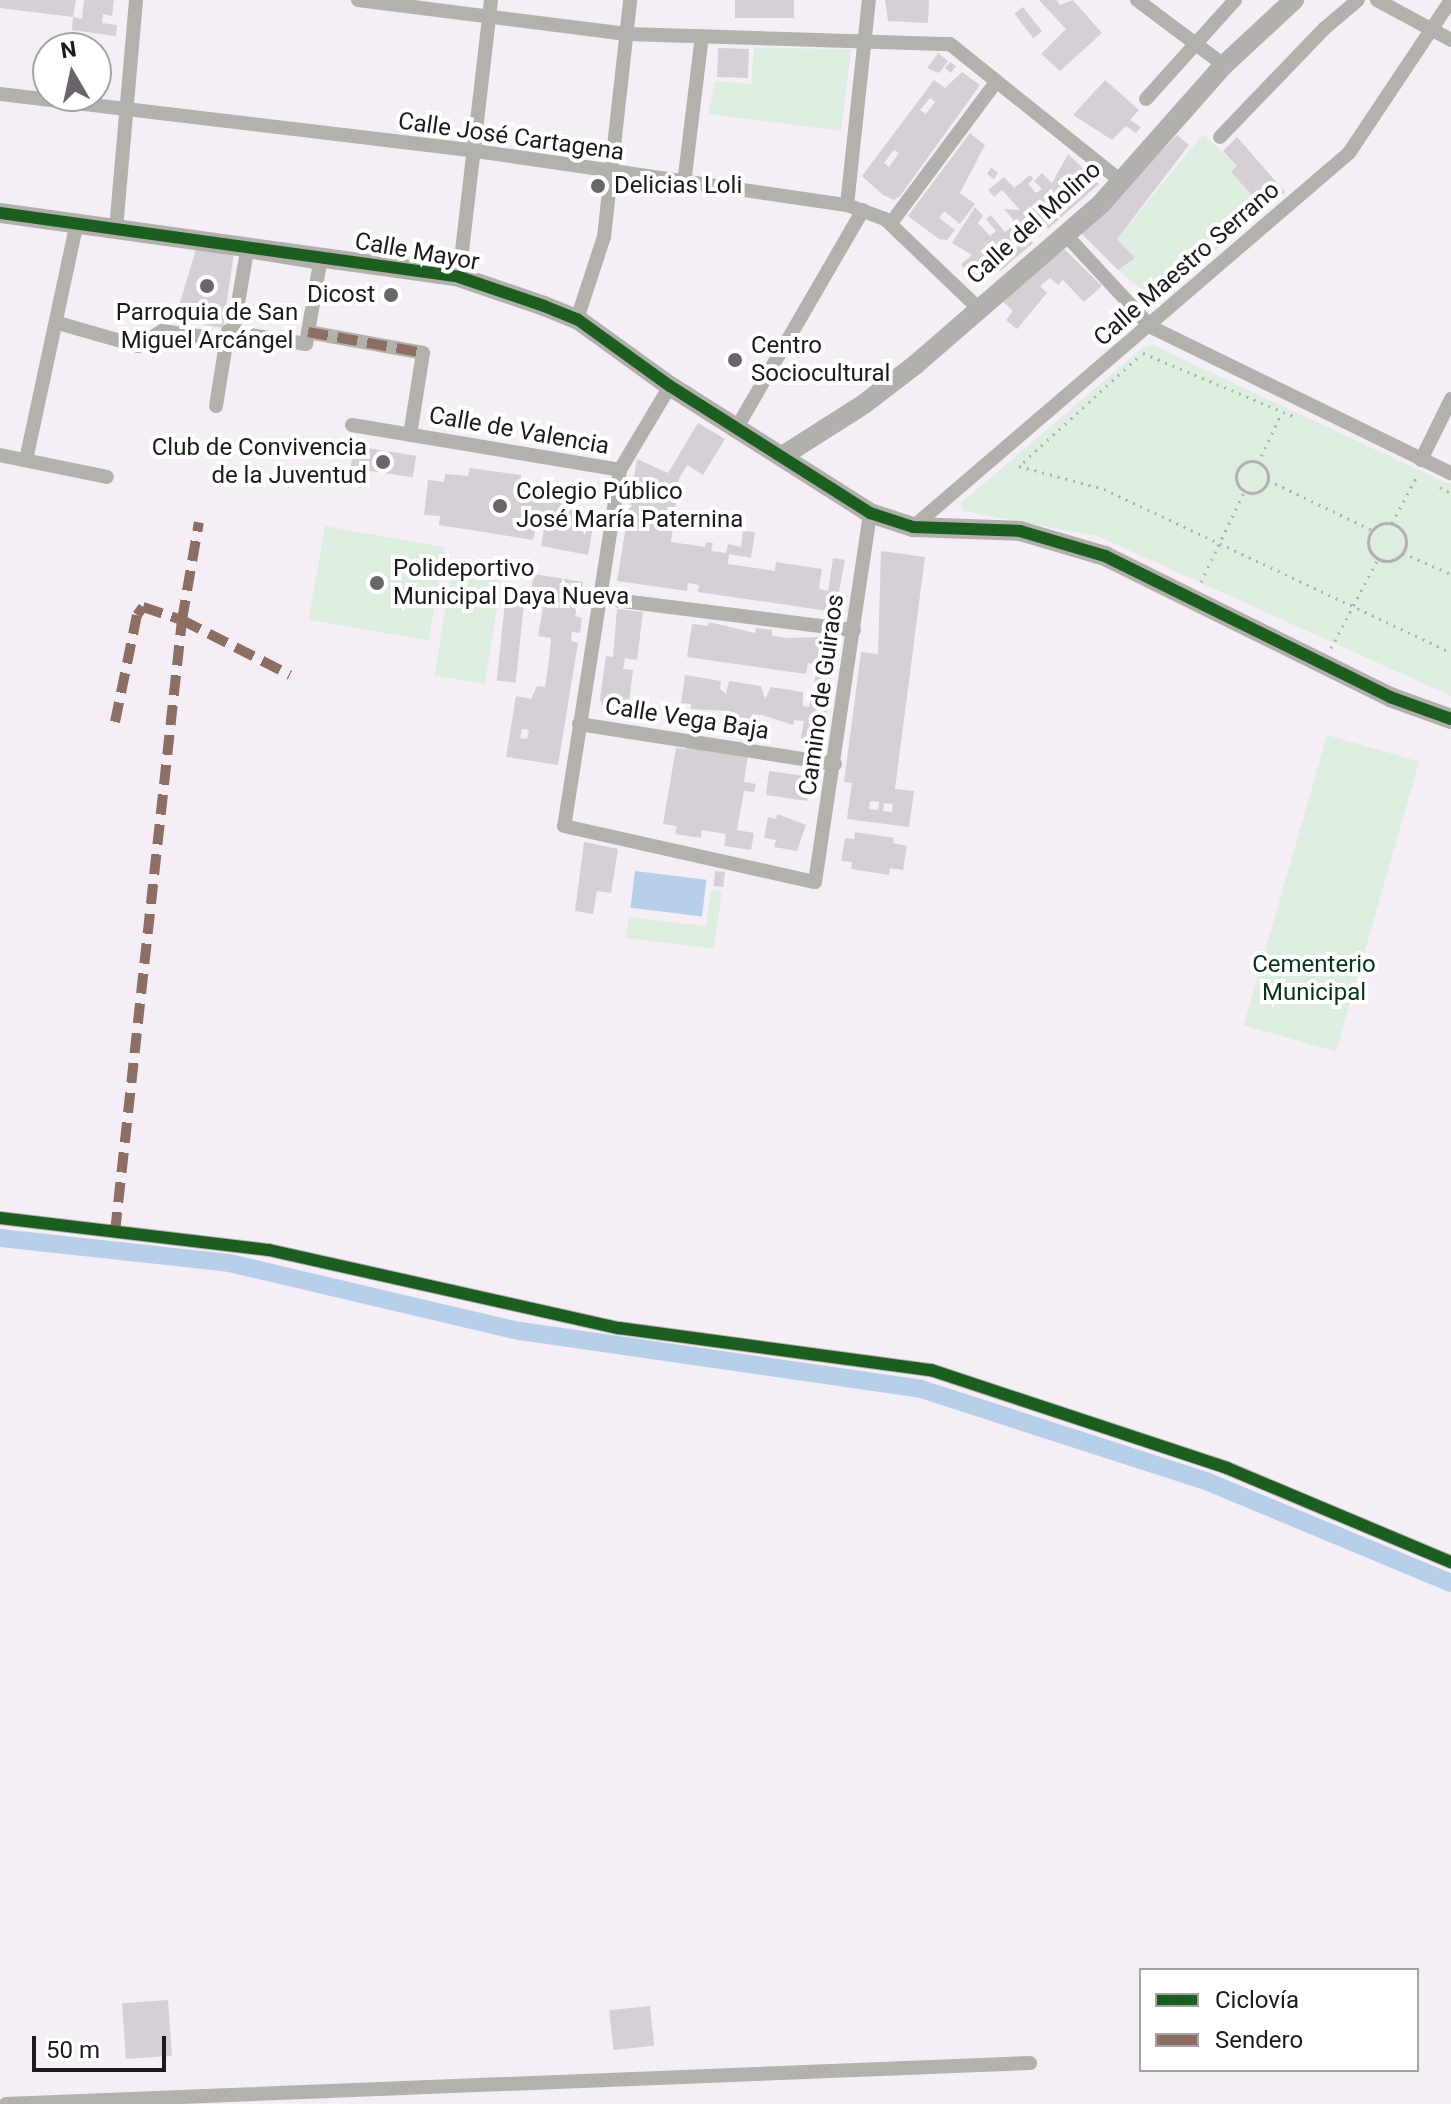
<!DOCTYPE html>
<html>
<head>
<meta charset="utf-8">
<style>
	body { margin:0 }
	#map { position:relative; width:1451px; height:2104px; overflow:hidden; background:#f6eef7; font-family:Roboto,sans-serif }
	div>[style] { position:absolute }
	.green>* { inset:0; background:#ddeee0; transform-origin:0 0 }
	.water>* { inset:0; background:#b7cfe9; transform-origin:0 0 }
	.canal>* { height:18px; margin:-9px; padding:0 9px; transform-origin:9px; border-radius:9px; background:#b7cfe9 }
	.building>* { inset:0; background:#d6cfd6; transform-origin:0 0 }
	.path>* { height:3px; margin-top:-1.5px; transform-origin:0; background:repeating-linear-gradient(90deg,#b2b0b0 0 2px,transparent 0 8px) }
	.path>.ring { margin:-1.5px; padding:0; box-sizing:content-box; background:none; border:3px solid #b2b0b0; border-radius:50% }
	.street>* { height:14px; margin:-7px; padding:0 7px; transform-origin:7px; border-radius:7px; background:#b2b1ac }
	.secondary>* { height:20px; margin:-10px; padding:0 10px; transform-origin:10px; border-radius:10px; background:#b2b0ac }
	.quiet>* { height:10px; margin-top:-5px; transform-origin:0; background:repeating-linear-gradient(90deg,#8d6e63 0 20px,transparent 0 30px) }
	.cycleway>* { height:12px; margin:-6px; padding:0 6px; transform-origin:6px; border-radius:6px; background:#1b5e20 }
	.dots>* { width:22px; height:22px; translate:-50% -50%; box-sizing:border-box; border:4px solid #fff; border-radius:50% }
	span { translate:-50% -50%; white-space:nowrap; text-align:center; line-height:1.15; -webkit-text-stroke:8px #fff; paint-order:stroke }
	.street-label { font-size:24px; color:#1e191f }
	.poi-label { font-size:24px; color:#1e191f }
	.left { translate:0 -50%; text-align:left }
	.right { translate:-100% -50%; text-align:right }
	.park-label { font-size:24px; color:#073718 }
	.legend { position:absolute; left:1139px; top:1968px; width:280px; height:104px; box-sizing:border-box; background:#fff; border:2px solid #a5a3a5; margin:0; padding:10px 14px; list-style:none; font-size:24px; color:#1e191f }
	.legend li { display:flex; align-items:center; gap:16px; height:40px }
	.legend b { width:40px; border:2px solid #a5a3a5 }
	.north { position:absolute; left:32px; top:32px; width:80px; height:80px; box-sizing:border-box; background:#fff; border:2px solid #a5a3a5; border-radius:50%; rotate:351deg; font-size:22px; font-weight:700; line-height:32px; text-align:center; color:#1e191f }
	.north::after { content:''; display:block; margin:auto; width:28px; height:36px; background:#6a646b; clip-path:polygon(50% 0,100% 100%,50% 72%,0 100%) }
	.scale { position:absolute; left:32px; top:2036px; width:134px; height:36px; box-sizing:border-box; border:4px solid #1e191f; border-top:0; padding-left:10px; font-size:24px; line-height:28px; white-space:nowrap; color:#1e191f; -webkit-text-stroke:6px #fff; paint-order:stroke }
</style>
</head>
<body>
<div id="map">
	<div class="green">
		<i style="clip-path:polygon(754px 48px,851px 49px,841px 131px,708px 114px,715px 81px,751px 84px)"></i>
		<i style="clip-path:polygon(1203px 134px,1237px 166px,1231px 172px,1264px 209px,1163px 295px,1147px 295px,1118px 270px,1135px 258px,1117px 239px)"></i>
		<i style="clip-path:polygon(1153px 345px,1451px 485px,1451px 696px,1097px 536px,963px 511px,961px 503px,1141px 349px)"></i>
		<i style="left:325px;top:526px;width:122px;height:95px;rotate:10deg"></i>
		<i style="left:451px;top:572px;width:51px;height:105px;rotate:9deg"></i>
		<i style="left:1327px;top:735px;width:96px;height:302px;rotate:16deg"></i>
		<i style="clip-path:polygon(711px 889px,722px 891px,714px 949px,625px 938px,629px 917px,706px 926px)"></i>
	</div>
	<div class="water">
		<i style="left:635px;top:871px;width:72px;height:37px;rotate:7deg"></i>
	</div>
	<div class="canal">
		<i style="left:0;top:1238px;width:230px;rotate:6.2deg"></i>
		<i style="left:229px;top:1263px;width:299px;rotate:13.2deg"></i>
		<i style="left:520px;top:1331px;width:405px;rotate:8.2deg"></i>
		<i style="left:921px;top:1389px;width:299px;rotate:17.9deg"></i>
		<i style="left:1206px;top:1481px;width:265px;rotate:22.6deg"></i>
	</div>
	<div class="building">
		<i style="clip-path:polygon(0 0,76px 0,73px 17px,0 8px)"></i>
		<i style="clip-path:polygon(84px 0,114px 0,112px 16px,103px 14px,102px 23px,117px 25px,116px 36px,72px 30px,73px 17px,82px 19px)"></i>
		<i style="left:735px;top:0;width:59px;height:18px"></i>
		<i style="clip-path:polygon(885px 0,929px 0,928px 23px,888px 21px)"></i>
		<i style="clip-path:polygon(1039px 0,1056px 0,1060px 5px,1073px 0,1102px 33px,1060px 71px,1041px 54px,1066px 29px)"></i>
		<i style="left:1023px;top:7px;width:31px;height:11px;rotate:52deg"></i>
		<i style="left:718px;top:48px;width:31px;height:29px;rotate:2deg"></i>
		<i style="clip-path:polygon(938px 53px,948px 61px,939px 73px,927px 68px)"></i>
		<i style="clip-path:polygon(950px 62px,956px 66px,951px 73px,945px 68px)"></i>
		<i style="clip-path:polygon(evenodd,962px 72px,980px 85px,900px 196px,894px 200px,883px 195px,862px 176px,934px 80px,945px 88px,962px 72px,930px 98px,935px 102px,926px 114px,920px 110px,930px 98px,962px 72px,894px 150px,899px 153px,889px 167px,884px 163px,894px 150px)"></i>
		<i style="clip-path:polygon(1105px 80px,1139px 110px,1130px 120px,1141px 127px,1136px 133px,1126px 126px,1112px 140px,1073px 115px)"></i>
		<i style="clip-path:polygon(970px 133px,985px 145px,960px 193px,975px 204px,960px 224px,944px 211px,939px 218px,955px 230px,947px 240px,939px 239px,908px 216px)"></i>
		<i style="clip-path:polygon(1177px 135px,1189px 145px,1117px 239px,1135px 258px,1118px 270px,1081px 233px)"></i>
		<i style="clip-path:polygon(1237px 137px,1285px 192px,1264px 209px,1231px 172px,1237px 166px,1223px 151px)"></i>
		<i style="clip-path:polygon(1068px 154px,1099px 184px,1048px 229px,1043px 223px,1028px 237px,1033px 243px,1000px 271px,994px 264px,975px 281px,961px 264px,972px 255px,952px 243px,975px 207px,983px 216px,978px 223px,990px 236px,996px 231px,986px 219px,991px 215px,1005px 232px,1016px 223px,1004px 209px,1020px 210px,1002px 190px,994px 197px,988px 190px,1004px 177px,1014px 188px,1030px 175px,1033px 179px,1028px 184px,1036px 193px,1042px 189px,1034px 181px,1042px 173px,1052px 183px)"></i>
		<i style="clip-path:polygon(991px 167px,998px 173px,994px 179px,987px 174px)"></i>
		<i style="clip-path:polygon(197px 246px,234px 253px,223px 328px,175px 319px)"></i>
		<i style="clip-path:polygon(1064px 249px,1102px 286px,1084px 302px,1063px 280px,1058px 285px,1050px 278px,1040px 286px,1047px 293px,1017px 329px,1006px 320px,1013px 311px,1001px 300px)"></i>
		<i style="clip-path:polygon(698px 423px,725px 439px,703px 475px,687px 465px,679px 479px,671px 542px,705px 547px,706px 542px,713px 543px,711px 551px,726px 553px,728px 544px,741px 547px,743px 531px,755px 532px,751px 558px,729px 554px,728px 564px,775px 571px,776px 562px,822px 569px,819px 589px,828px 591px,833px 558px,845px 560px,835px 612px,698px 592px,699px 585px,688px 583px,687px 591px,617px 581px,637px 459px,668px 473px)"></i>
		<i style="left:354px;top:446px;width:63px;height:22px;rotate:9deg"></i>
		<i style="clip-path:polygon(470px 468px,521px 475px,521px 487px,576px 496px,573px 516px,594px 520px,588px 555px,541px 546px,544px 528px,536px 527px,533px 540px,439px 525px,440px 516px,424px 515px,428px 480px,444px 482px,445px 474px,468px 476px)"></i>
		<i style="clip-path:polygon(evenodd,881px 551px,925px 557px,895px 789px,914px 791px,909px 827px,847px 819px,852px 783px,844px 782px,861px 652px,878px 654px,881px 551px,870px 801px,879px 802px,878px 810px,869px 809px,870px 801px,881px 551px,884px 803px,893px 804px,892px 812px,883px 811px,884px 803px)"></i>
		<i style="clip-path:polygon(evenodd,534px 574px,583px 582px,575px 616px,582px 618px,580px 633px,572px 632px,571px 641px,578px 643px,558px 765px,506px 757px,516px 696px,531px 699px,537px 686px,545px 687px,549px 660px,551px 638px,538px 636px,544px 602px,529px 600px,534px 574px,522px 729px,529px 730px,527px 739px,520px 738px,522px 729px)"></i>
		<i style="left:506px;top:593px;width:19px;height:88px;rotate:6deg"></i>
		<i style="clip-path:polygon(617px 609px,643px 612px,637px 660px,625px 658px,623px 669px,633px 670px,629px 703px,618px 701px,617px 707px,602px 705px,600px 699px,606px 656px,613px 657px)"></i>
		<i style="clip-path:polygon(709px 622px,755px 633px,756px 628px,772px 630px,772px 636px,787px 638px,821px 637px,820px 643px,835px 645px,829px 688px,814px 686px,817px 664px,808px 663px,806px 674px,687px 657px,692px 624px,708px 626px)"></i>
		<i style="clip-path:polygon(685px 675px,721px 681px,720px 689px,726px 694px,729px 681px,761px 686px,765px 699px,771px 687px,803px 692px,803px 706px,809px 707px,812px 694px,829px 696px,824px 729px,811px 722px,809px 740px,801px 738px,804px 721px,794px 720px,793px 725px,762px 715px,752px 714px,751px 719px,730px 716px,731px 711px,691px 709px,691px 704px,681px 703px)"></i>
		<i style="clip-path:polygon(687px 745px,748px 755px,744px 782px,756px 784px,754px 792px,744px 791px,737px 830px,754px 833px,751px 850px,724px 846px,726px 834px,702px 830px,701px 838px,675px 834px,677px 826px,663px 824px,676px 748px,686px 749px)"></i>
		<i style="clip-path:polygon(769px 771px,804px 776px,804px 784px,810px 785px,807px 801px,766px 795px)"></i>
		<i style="clip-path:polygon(777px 814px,806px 825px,797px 851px,774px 847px,776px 840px,764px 838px,768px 817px,776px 819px)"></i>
		<i style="clip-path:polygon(855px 832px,894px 838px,893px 843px,907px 846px,903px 870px,890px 868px,889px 875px,851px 869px,852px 862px,841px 861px,845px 838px,854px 839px)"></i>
		<i style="clip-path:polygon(584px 842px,618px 849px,611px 893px,597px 891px,593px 914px,575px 911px)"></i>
		<i style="left:715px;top:871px;width:10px;height:15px;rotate:6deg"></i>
		<i style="left:168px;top:2000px;width:56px;height:46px;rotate:86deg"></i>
		<i style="left:650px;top:2006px;width:40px;height:41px;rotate:84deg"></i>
	</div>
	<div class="path">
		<i style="left:1143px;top:353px;width:163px;rotate:22.8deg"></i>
		<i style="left:1137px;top:358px;width:160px;rotate:137.5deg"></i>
		<i style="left:1019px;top:466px;width:88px;rotate:15.1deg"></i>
		<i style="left:1104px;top:489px;width:383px;rotate:25.2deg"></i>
		<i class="ring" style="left:1236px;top:461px;width:29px;height:29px"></i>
		<i style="left:1258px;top:463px;width:56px;rotate:-64.8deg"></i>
		<i style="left:1268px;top:480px;width:115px;rotate:25.7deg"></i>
		<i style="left:1440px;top:487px;width:13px;rotate:29deg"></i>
		<i style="left:1392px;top:523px;width:53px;rotate:-62deg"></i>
		<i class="ring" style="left:1368px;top:523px;width:35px;height:35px"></i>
		<i style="left:1403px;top:553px;width:52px;rotate:23.6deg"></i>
		<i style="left:1201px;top:582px;width:100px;rotate:-64.5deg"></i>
		<i style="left:1331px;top:648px;width:101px;rotate:-62.2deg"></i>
	</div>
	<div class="street">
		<i style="left:358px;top:0;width:271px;rotate:7.2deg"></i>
		<i style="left:627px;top:34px;width:323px;rotate:1.8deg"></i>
		<i style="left:950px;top:44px;width:219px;rotate:38.7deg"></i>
		<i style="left:1137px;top:0;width:109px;rotate:36.8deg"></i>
		<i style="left:1377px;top:0;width:84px;rotate:28.4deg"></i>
		<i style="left:0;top:94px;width:479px;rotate:6.8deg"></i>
		<i style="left:476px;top:151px;width:375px;rotate:8.3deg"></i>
		<i style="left:847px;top:205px;width:40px;rotate:20.2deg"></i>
		<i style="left:885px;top:219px;width:129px;rotate:43.7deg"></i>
		<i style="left:1146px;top:99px;width:133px;rotate:-48deg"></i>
		<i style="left:1220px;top:137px;width:151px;rotate:-46.1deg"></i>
		<i style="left:1325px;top:28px;width:43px;rotate:-40.3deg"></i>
		<i style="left:684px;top:184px;width:149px;rotate:-83.1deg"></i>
		<i style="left:847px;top:205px;width:206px;rotate:-83.9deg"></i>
		<i style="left:891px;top:223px;width:176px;rotate:-53.3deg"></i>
		<i style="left:116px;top:229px;width:230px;rotate:-85deg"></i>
		<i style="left:1064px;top:233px;width:128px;rotate:47.2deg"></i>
		<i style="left:1151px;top:327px;width:334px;rotate:26deg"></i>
		<i style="left:247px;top:251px;width:74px;rotate:9.3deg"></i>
		<i style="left:320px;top:263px;width:82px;rotate:99.8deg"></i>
		<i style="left:306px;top:344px;width:74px;rotate:-170.7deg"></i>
		<i style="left:233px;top:332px;width:82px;rotate:-80.2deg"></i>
		<i style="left:459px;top:277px;width:279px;rotate:-83.4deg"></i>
		<i style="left:577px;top:319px;width:86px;rotate:-71.8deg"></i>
		<i style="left:604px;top:237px;width:238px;rotate:-83.7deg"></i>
		<i style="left:58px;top:323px;width:83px;rotate:16deg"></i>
		<i style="left:138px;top:346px;width:28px;rotate:-32deg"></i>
		<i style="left:162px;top:331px;width:66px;rotate:7.9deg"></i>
		<i style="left:308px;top:332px;width:117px;rotate:10.3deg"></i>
		<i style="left:423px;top:353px;width:83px;rotate:99deg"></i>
		<i style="left:670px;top:386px;width:98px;rotate:120.8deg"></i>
		<i style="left:620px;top:470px;width:360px;rotate:98.9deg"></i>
		<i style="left:564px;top:826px;width:257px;rotate:12.6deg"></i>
		<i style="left:815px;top:882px;width:373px;rotate:-81.5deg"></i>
		<i style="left:216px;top:406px;width:76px;rotate:-80.9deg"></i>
		<i style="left:352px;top:425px;width:272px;rotate:9.5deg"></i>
		<i style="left:736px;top:429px;width:253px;rotate:-59.9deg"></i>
		<i style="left:0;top:455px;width:109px;rotate:11.6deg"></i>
		<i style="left:26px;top:460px;width:242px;rotate:-77.9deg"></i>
		<i style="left:1421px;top:460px;width:68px;rotate:-63.8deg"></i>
		<i style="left:913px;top:527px;width:574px;rotate:-40.62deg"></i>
		<i style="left:1349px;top:153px;width:184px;rotate:-56.3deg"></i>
		<i style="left:599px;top:598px;width:257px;rotate:7.2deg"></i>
		<i style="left:579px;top:724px;width:259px;rotate:8.9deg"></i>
		<i style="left:0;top:1218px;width:271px;rotate:6.8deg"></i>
		<i style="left:269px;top:1250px;width:359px;rotate:12.6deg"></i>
		<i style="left:619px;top:1328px;width:315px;rotate:7.7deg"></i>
		<i style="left:931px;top:1370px;width:312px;rotate:18.3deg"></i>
		<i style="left:1227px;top:1468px;width:243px;rotate:22.8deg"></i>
		<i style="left:6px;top:2104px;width:1025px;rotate:-2.29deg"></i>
	</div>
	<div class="secondary">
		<i style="left:0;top:213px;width:463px;rotate:7.9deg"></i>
		<i style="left:459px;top:277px;width:90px;rotate:18.8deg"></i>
		<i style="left:544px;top:306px;width:35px;rotate:22deg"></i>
		<i style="left:577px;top:319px;width:115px;rotate:35.8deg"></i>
		<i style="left:670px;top:386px;width:237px;rotate:32.4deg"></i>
		<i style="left:870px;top:513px;width:45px;rotate:18deg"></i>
		<i style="left:913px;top:527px;width:107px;rotate:2.1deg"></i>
		<i style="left:1020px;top:531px;width:89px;rotate:16.4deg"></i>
		<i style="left:1105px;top:556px;width:318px;rotate:26.3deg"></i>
		<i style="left:1390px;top:697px;width:65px;rotate:19.8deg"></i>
		<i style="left:784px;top:455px;width:95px;rotate:-32.5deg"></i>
		<i style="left:864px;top:404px;width:64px;rotate:-37.4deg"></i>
		<i style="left:915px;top:365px;width:245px;rotate:-40.9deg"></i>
		<i style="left:1100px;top:205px;width:187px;rotate:-48.5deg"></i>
		<i style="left:1224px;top:65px;width:96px;rotate:-42.9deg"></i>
	</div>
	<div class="quiet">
		<i style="left:308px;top:332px;width:117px;rotate:10.3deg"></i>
		<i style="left:115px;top:722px;width:109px;rotate:-78.4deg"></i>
		<i style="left:137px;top:615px;width:10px;rotate:-53deg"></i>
		<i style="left:143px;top:607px;width:41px;rotate:18.4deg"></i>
		<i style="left:182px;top:620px;width:121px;rotate:27deg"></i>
		<i style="left:115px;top:1232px;width:616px;rotate:-83.75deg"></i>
		<i style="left:182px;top:620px;width:99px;rotate:-80.2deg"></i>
	</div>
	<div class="cycleway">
		<i style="left:0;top:213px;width:463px;rotate:7.9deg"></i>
		<i style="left:459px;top:277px;width:90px;rotate:18.8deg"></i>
		<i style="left:544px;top:306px;width:35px;rotate:22deg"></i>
		<i style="left:577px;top:319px;width:115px;rotate:35.8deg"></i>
		<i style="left:670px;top:386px;width:237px;rotate:32.4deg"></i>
		<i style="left:870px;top:513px;width:45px;rotate:18deg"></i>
		<i style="left:913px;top:527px;width:107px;rotate:2.1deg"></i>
		<i style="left:1020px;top:531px;width:89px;rotate:16.4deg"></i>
		<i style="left:1105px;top:556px;width:318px;rotate:26.3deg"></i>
		<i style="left:1390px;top:697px;width:65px;rotate:19.8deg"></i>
		<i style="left:0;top:1218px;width:271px;rotate:6.8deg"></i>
		<i style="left:269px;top:1250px;width:359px;rotate:12.6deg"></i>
		<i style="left:619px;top:1328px;width:315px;rotate:7.7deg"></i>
		<i style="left:931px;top:1370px;width:312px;rotate:18.3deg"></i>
		<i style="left:1227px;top:1468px;width:243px;rotate:22.8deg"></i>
	</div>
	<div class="dots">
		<i style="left:598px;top:186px;background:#6a646b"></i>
		<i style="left:207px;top:286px;background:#6a646b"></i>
		<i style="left:391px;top:295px;background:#6a646b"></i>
		<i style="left:735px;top:360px;background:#6a646b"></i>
		<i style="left:383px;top:462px;background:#6a646b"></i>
		<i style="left:500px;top:506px;background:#6a646b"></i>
		<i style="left:377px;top:583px;background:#6a646b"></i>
	</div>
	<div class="street-label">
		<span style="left:511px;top:137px;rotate:8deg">Calle José Cartagena</span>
		<span style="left:1034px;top:223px;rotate:-42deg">Calle del Molino</span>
		<span style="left:417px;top:252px;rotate:10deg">Calle Mayor</span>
		<span style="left:1187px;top:264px;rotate:-41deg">Calle Maestro Serrano</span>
		<span style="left:519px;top:431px;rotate:10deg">Calle de Valencia</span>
		<span style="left:822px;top:695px;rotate:-82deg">Camino de Guiraos</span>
		<span style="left:687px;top:719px;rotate:9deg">Calle Vega Baja</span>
	</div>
	<div class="poi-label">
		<span class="left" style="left:614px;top:186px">Delicias Loli</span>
		<span class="right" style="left:375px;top:295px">Dicost</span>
		<span style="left:207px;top:327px">Parroquia de San<br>Miguel Arcángel</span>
		<span class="left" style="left:751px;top:360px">Centro<br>Sociocultural</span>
		<span class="right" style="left:367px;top:462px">Club de Convivencia<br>de la Juventud</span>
		<span class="left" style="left:516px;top:506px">Colegio Público<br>José María Paternina</span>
		<span class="left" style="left:393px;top:583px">Polideportivo<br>Municipal Daya Nueva</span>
	</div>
	<div class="park-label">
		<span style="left:1314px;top:979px">Cementerio<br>Municipal</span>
	</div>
	<ul class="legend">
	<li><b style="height:10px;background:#1b5e20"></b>Ciclovía</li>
	<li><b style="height:10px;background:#8d6e63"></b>Sendero</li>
	</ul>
	<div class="north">N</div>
	<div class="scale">50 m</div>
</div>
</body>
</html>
